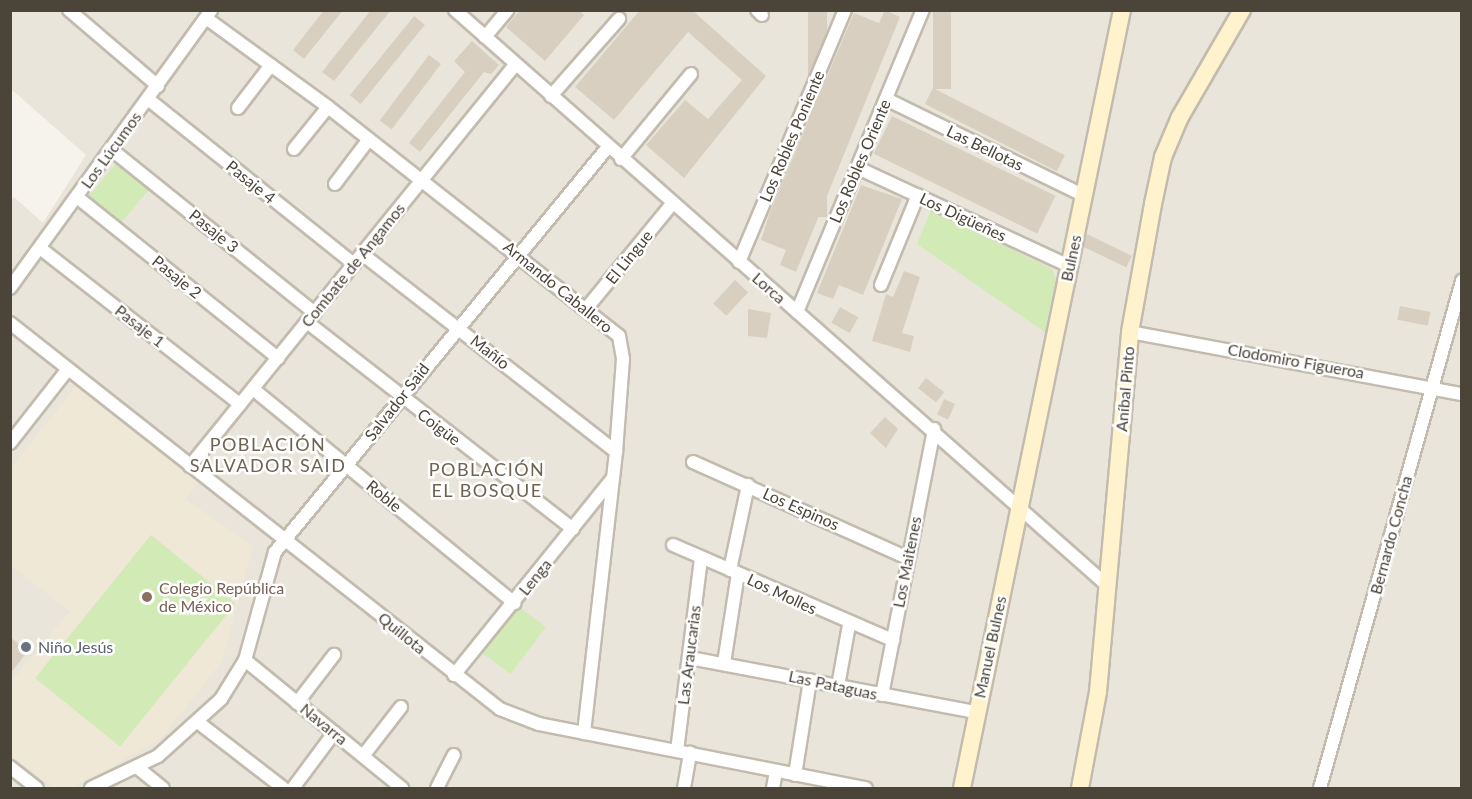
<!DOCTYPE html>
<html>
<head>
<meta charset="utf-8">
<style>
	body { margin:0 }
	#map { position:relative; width:1472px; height:799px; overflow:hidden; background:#f6f3ec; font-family:Lato,sans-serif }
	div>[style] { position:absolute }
	.residential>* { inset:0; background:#eae5da }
	.education>* { inset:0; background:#efe8d6 }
	.green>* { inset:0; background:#d2eab5; transform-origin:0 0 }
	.building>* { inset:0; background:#d8cfc1; transform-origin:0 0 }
	.roads { filter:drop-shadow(2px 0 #c2bbae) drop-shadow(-2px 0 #c2bbae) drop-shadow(0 2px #c2bbae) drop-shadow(0 -2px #c2bbae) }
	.street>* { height:12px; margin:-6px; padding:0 6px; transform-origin:6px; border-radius:6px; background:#fff }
	.secondary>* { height:16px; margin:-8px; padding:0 8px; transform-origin:8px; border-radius:8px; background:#fff3cd }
	.dots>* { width:16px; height:16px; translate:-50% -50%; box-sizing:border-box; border:3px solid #fff; border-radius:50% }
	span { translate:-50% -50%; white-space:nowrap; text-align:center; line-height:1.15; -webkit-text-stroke:5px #fff; paint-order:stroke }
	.street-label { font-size:16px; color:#4b4439 }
	.education-label { font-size:16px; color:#785e54 }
	.left { translate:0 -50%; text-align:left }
	.worship-label { font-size:16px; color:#5b616d }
	.neighbourhood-label { font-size:18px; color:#6e6250; letter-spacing:1.5px }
	.frame { position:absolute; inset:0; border:12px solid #4b4439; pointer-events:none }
</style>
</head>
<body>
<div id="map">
	<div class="residential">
		<i style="clip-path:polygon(11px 11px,1461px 11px,1461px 788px,11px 788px,11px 200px,14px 197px,43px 223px,86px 155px,11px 89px)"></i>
	</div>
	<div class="education">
		<i style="clip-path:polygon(78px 384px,200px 481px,185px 499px,253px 546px,222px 661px,161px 739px,72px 788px,53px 788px,11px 755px,10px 683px,70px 611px,11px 566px,11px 468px)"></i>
	</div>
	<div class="green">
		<i style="left:119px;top:160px;width:42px;height:53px;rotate:40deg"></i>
		<i style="clip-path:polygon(931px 210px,1052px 269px,1056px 280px,1045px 332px,917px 244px)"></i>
		<i style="left:151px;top:535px;width:109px;height:184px;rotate:39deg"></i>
		<i style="left:514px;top:603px;width:40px;height:59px;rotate:37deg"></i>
	</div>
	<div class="building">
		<i style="clip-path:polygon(324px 10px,343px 10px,304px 59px,293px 50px)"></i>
		<i style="clip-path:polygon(371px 10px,391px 10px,334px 81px,322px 72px)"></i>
		<i style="clip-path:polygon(520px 10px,579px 10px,584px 15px,545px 61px,506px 27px)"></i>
		<i style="clip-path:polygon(640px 10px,692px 10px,766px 76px,684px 178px,646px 145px,685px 100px,708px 119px,742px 80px,688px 32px,614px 120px,575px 87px)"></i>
		<i style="left:808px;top:10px;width:19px;height:207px"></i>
		<i style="clip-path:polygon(885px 10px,900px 17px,796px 272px,780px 265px,786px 250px,761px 240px,770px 212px,854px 13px,879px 23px)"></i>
		<i style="left:933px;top:10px;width:18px;height:79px"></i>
		<i style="left:414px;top:16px;width:14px;height:102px;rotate:39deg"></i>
		<i style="clip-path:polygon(472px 41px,499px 65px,491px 74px,484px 72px,420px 152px,409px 143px,465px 72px,454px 61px)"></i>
		<i style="left:429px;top:55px;width:15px;height:82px;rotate:37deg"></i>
		<i style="left:933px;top:88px;width:148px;height:18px;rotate:27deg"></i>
		<i style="left:892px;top:116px;width:182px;height:42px;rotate:26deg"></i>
		<i style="clip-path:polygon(861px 185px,902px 199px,863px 295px,839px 285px,833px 299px,817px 293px)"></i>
		<i style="left:1087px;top:234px;width:50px;height:13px;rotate:26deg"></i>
		<i style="clip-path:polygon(904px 271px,920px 277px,902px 333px,914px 336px,910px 352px,872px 341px,886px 294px,893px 297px)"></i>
		<i style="left:735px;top:280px;width:18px;height:32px;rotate:43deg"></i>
		<i style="left:1400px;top:306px;width:31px;height:14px;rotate:11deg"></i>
		<i style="left:840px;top:307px;width:21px;height:18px;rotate:29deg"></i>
		<i style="clip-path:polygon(748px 309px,771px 313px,767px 338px,748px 336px)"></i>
		<i style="left:926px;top:378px;width:23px;height:13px;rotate:38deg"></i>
		<i style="left:944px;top:399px;width:12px;height:17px;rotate:24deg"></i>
		<i style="clip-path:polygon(885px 417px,898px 429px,886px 448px,870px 433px)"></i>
		<i style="clip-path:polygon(10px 637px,28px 651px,10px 674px)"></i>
	</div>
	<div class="roads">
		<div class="street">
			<i style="left:69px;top:10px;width:117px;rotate:40.5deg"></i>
			<i style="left:455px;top:10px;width:872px;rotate:41.42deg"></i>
			<i style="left:757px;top:10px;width:7px;rotate:45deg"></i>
			<i style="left:206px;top:18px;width:151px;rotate:36.1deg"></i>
			<i style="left:328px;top:107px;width:370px;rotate:38.2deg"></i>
			<i style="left:619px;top:336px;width:23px;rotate:80deg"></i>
			<i style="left:623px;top:359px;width:93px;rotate:94.3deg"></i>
			<i style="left:616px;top:452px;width:283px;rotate:96.5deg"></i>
			<i style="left:485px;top:37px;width:35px;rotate:-50deg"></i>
			<i style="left:551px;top:96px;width:103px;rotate:-48.6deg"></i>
			<i style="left:148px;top:99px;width:264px;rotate:38.7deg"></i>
			<i style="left:886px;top:99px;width:221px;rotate:26deg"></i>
			<i style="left:238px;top:108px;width:54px;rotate:-52.5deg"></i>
			<i style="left:294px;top:149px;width:54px;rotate:-51deg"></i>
			<i style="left:112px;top:150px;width:260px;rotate:38.8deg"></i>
			<i style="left:621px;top:159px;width:110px;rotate:-50.5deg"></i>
			<i style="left:858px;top:168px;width:233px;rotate:24.9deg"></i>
			<i style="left:335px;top:184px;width:56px;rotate:-52.9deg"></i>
			<i style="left:77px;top:197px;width:258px;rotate:38.7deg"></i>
			<i style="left:40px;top:248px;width:254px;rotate:38deg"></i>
			<i style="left:362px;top:254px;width:322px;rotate:37.9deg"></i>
			<i style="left:739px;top:262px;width:273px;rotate:-67.2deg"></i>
			<i style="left:881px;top:285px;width:97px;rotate:-67.7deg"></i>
			<i style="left:10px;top:288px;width:343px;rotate:-54.1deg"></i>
			<i style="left:586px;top:309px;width:136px;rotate:-50.7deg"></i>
			<i style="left:797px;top:312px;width:327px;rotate:-67.4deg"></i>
			<i style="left:307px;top:322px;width:337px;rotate:37.9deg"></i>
			<i style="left:10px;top:323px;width:624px;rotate:38.23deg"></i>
			<i style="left:500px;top:709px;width:42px;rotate:21deg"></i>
			<i style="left:539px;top:724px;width:333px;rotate:11.1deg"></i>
			<i style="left:1130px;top:332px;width:338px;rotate:10.6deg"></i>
			<i style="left:253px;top:389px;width:338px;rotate:39.3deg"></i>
			<i style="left:10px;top:443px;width:94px;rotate:-51.9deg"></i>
			<i style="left:693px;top:462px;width:235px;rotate:24.1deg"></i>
			<i style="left:190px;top:466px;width:516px;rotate:-50.98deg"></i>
			<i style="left:673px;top:545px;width:240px;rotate:23.4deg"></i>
			<i style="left:730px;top:570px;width:87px;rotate:-78deg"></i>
			<i style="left:690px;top:658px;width:291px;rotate:10.7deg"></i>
			<i style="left:245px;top:660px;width:203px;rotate:39.2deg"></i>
			<i style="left:724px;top:663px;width:90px;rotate:-81.1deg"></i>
			<i style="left:454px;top:675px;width:253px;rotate:-51.1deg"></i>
			<i style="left:838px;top:686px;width:62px;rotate:-79.8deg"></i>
			<i style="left:882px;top:695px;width:271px;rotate:-78.9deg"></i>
			<i style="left:297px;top:703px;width:61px;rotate:-52.4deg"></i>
			<i style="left:199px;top:723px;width:106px;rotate:37.7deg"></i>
			<i style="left:677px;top:751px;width:194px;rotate:-82.9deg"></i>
			<i style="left:363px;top:756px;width:62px;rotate:-52.2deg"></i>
			<i style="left:10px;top:767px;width:34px;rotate:38deg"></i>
			<i style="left:138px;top:768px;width:32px;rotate:39deg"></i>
			<i style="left:795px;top:775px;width:96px;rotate:-81deg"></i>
			<i style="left:91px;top:788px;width:74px;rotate:-25.5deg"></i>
			<i style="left:158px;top:756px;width:85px;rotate:-42.1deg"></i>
			<i style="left:221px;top:699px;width:46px;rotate:-58.4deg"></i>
			<i style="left:245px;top:660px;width:112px;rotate:-74.5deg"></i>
			<i style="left:275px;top:552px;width:524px;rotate:-50.57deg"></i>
			<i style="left:293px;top:788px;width:69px;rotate:-53.3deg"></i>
			<i style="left:437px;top:788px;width:37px;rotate:-63deg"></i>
			<i style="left:684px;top:788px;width:36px;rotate:-80deg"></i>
			<i style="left:773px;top:788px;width:17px;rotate:-80deg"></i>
			<i style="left:1320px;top:788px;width:527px;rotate:-74.35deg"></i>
		</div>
		<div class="secondary">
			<i style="left:962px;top:788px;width:794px;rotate:-78.38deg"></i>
			<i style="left:1080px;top:788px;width:98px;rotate:-79.4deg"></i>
			<i style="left:1098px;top:692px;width:361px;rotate:-84.9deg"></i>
			<i style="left:1130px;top:332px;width:130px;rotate:-79.8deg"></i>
			<i style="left:1153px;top:204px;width:48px;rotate:-78deg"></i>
			<i style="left:1163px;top:157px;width:43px;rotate:-67deg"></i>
			<i style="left:1180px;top:117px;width:124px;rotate:-59.9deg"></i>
		</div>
	</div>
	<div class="dots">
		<i style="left:147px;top:597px;background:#8d6e63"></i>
		<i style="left:26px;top:647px;background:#6b7280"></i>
	</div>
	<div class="street-label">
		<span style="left:792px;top:136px;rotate:-67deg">Los Robles Poniente</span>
		<span style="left:985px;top:148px;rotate:26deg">Las Bellotas</span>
		<span style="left:111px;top:150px;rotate:-54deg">Los Lúcumos</span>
		<span style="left:860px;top:161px;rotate:-67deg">Los Robles Oriente</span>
		<span style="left:251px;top:182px;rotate:39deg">Pasaje 4</span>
		<span style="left:963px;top:217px;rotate:25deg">Los Digüeñes</span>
		<span style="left:214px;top:231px;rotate:39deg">Pasaje 3</span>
		<span style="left:629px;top:257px;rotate:-51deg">El Lingue</span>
		<span style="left:1071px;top:258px;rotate:-78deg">Bulnes</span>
		<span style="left:353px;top:265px;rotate:-51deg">Combate de Angamos</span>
		<span style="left:177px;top:277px;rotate:39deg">Pasaje 2</span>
		<span style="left:558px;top:287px;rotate:39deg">Armando Caballero</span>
		<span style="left:769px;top:288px;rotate:41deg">Lorca</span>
		<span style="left:140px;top:326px;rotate:38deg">Pasaje 1</span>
		<span style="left:490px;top:352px;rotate:38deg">Mañío</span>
		<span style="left:1296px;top:361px;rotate:10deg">Clodomiro Figueroa</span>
		<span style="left:1125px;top:389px;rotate:-85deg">Aníbal Pinto</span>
		<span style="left:397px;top:402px;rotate:-52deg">Salvador Said</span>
		<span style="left:439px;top:427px;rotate:37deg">Coigüe</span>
		<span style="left:384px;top:496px;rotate:39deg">Roble</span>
		<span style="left:801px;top:509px;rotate:24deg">Los Espinos</span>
		<span style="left:1391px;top:535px;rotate:-75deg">Bernardo Concha</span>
		<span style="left:907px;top:562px;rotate:-79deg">Los Maitenes</span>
		<span style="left:535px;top:577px;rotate:-51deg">Lenga</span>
		<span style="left:782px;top:594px;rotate:25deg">Los Molles</span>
		<span style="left:402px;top:633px;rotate:39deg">Quillota</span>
		<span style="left:990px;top:647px;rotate:-78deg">Manuel Bulnes</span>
		<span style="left:689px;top:655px;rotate:-83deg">Las Araucarias</span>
		<span style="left:833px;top:685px;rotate:12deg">Las Pataguas</span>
		<span style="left:324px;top:724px;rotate:39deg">Navarra</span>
	</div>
	<div class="education-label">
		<span class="left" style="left:159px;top:597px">Colegio República<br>de México</span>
	</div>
	<div class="worship-label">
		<span class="left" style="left:38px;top:647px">Niño Jesús</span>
	</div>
	<div class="neighbourhood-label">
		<span style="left:268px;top:455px">POBLACIÓN<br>SALVADOR SAID</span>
		<span style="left:487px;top:480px">POBLACIÓN<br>EL BOSQUE</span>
	</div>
	<div class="frame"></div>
</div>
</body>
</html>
